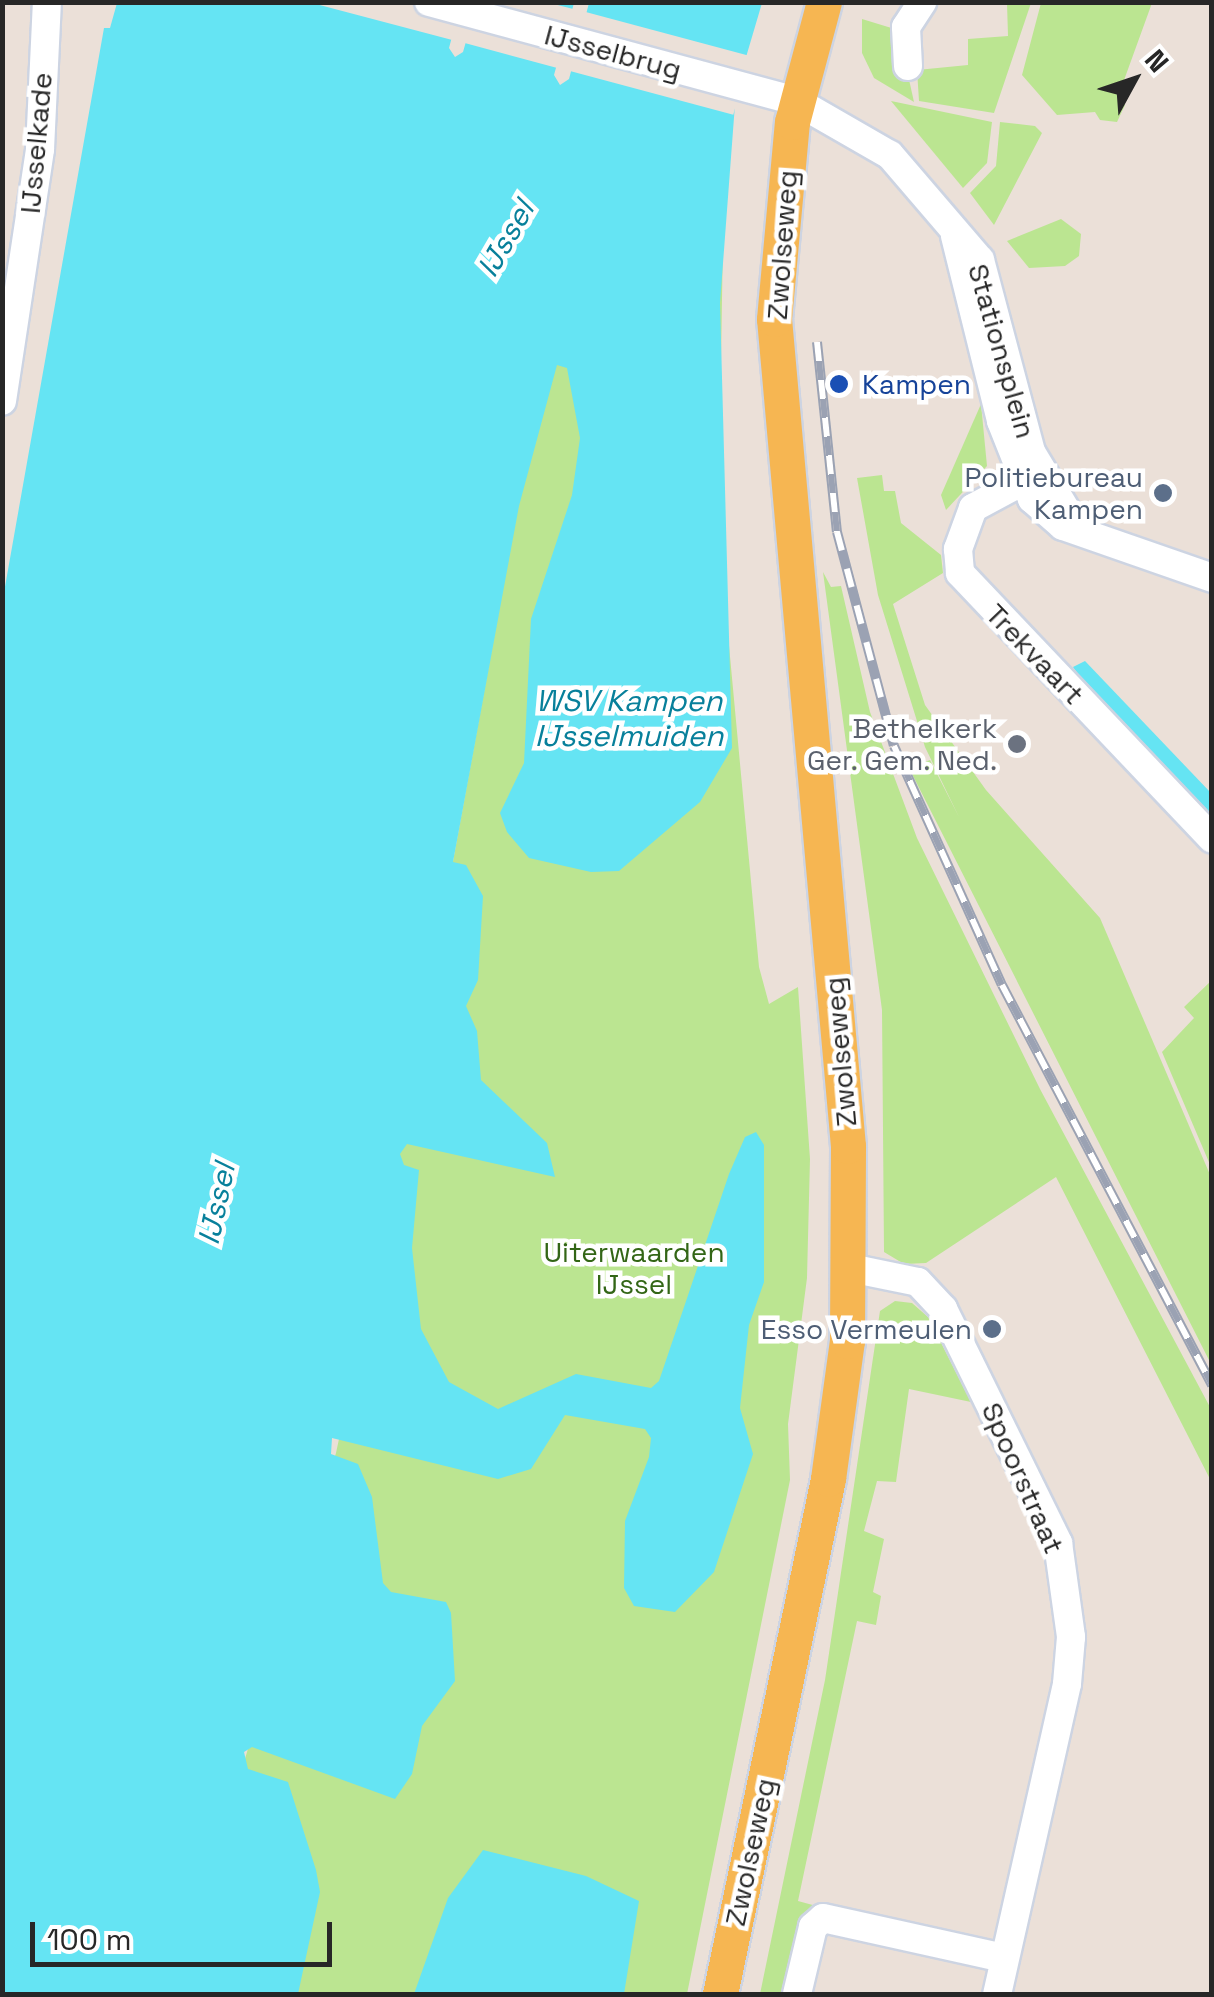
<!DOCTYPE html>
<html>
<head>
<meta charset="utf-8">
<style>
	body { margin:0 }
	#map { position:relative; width:1214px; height:1997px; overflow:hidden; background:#ebe0d8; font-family:"Space Grotesk",sans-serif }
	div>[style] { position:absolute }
	.green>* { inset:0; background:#bbe591 }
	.water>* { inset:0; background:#65e4f3 }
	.pier>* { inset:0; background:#ebe0d8; transform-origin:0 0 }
	.roads { filter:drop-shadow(2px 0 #cdd4e2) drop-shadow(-2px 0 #cdd4e2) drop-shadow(0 2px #cdd4e2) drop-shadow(0 -2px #cdd4e2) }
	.minor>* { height:28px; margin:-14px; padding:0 14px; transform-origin:14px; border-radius:14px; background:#fff }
	.major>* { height:35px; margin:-17.5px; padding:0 17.5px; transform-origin:17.5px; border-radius:17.5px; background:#f6b652 }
	.rail>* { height:10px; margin-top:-5px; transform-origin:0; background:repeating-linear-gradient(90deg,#fff 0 19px,#9ba2b3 0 38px); box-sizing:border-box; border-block:2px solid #9ba2b3 }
	.dots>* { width:28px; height:28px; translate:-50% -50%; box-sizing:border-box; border:5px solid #fff; border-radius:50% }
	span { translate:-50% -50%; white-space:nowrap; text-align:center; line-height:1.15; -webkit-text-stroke:9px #fff; paint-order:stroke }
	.street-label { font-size:28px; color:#272727 }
	.transit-label { font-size:28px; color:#164399 }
	.left { translate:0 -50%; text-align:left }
	.service-label { font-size:28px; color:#4e5e75 }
	.right { translate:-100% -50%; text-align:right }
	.worship-label { font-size:28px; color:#5b616d }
	.park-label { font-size:28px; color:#336616 }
	.water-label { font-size:30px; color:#08809b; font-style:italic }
	.frame { position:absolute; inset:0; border:5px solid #272727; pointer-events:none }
	.north { position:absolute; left:1084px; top:30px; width:100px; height:100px; -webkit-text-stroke:8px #fff; paint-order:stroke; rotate:50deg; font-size:28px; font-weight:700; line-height:40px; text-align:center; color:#272727 }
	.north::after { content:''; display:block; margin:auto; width:35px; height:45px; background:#272727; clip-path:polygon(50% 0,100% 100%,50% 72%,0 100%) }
	.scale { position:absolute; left:30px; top:1922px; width:302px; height:45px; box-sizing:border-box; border:5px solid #272727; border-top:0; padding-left:12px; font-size:30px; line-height:35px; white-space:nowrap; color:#272727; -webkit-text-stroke:8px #fff; paint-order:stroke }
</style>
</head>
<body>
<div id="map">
	<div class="green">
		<i style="clip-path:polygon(1007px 3px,1031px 3px,994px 113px,919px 101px,917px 70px,968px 65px,968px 39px,1008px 36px)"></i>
		<i style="clip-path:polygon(1041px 3px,1152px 3px,1119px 94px,1125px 105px,1117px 122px,1100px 120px,1095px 112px,1057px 115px,1022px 75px)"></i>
		<i style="clip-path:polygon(862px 19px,898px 30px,914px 102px,874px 78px,862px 53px)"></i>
		<i style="clip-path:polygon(617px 84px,724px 175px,719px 486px,728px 635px,759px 967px,769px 1004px,798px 987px,810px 1159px,807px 1278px,788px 1424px,790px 1480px,687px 1994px,175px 1994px,336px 1453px,398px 1162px,518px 506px)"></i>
		<i style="clip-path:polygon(891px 101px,992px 122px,987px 163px,963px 188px)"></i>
		<i style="clip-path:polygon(1000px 122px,1035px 126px,1042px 133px,994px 225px,970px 193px,996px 166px)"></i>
		<i style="clip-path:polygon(1061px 219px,1081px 234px,1079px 256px,1065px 266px,1029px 268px,1007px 241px)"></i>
		<i style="clip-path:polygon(981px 404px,987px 466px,946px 510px,941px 495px)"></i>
		<i style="clip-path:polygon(882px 475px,884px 491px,895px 491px,901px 523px,941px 555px,943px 573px,893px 604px,925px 705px,986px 790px,1100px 918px,1211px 1177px,1211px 1364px,909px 768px,930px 760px,959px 817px,925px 747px,878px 595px,857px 478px)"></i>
		<i style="clip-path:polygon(823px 572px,831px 587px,841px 586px,870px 712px,917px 838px,1040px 1089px,1211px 1409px,1211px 1481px,1056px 1177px,926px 1263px,904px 1264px,884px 1252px,882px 1010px)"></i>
		<i style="clip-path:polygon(1211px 981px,1211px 1167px,1162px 1052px,1194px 1018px,1184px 1007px)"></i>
		<i style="clip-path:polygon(895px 1301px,912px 1303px,928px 1317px,971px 1402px,909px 1389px,896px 1482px,877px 1481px,864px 1531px,884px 1539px,873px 1592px,881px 1596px,876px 1625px,857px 1621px,798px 1901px,820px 1907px,788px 1994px,760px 1994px,825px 1680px,880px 1311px)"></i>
	</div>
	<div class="water">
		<i style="clip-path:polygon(117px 3px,461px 3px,449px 48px,455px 57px,463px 52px,477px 3px,574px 3px,554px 75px,560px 85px,569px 79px,589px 3px,762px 3px,736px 91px,720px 303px,732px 748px,700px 802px,619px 871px,591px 872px,529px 858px,507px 832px,500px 813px,524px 763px,531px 619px,572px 495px,580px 438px,567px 368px,557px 365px,519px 506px,453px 862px,466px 865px,483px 896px,478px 980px,466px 1006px,477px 1031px,481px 1080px,547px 1143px,555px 1177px,407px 1144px,400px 1154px,404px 1165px,419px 1170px,412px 1248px,421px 1329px,449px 1382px,498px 1409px,576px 1374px,651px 1388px,659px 1381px,729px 1174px,745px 1137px,756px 1132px,764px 1145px,764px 1282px,749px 1325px,740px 1408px,753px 1454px,714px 1572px,675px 1612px,634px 1606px,624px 1588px,625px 1521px,649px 1457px,651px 1438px,645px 1429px,565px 1415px,531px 1469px,498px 1479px,332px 1438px,331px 1454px,358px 1464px,372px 1497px,383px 1583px,391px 1592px,446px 1602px,451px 1613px,455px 1681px,422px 1726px,412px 1774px,395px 1799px,252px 1747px,244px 1752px,248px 1769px,288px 1782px,316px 1870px,320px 1892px,298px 1994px,3px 1994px,3px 598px,104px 28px,110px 28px)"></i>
		<i style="clip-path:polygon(1085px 661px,1211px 793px,1211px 817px,1080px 677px,1073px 667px)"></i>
		<i style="clip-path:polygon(483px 1850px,586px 1876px,639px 1901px,624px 1994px,414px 1994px,448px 1898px)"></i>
	</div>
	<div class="pier">
		<i style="clip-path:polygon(466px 2px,456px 41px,312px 3px)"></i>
		<i style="clip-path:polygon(471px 2px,550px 3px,577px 10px,561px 69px,461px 42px)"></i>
		<i style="left:582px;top:11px;width:173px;height:61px;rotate:15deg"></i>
	</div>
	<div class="roads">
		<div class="minor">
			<i style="left:429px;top:2px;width:380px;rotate:15.1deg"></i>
			<i style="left:796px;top:101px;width:108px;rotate:29.9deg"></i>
			<i style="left:890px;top:155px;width:138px;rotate:49.4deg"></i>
			<i style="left:980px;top:260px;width:199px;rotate:75.1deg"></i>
			<i style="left:1031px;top:452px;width:85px;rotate:58.9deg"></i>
			<i style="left:908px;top:66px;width:39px;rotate:-93deg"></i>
			<i style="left:906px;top:27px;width:30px;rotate:-57deg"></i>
			<i style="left:955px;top:236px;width:191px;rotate:76deg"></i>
			<i style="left:1001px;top:421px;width:84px;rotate:68.3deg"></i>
			<i style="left:1032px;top:499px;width:41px;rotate:41.1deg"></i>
			<i style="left:1063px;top:526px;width:158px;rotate:19.2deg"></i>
			<i style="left:2px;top:401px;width:255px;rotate:-81.4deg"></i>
			<i style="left:40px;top:149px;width:147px;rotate:-87.3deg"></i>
			<i style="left:1040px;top:472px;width:76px;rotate:151.8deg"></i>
			<i style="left:973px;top:508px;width:44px;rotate:110.1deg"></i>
			<i style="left:958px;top:549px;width:24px;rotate:85deg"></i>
			<i style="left:960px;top:573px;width:366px;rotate:46.5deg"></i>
			<i style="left:850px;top:1268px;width:69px;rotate:11.6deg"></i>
			<i style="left:918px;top:1282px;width:37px;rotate:47deg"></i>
			<i style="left:943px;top:1309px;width:261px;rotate:63.8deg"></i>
			<i style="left:1058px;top:1543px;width:95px;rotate:82.1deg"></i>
			<i style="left:1071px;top:1637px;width:47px;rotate:94.9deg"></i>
			<i style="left:1067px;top:1684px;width:318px;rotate:102.7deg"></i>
			<i style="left:797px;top:1994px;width:69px;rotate:-76.6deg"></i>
			<i style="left:813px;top:1927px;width:13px;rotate:-42deg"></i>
			<i style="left:823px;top:1918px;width:185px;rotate:12.5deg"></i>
		</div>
		<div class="major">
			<i style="left:720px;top:1994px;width:526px;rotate:-78.16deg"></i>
			<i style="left:828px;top:1479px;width:139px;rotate:-82.2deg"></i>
			<i style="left:847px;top:1341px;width:195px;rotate:-89.7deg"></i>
			<i style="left:848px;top:1146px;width:830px;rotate:-95.11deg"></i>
			<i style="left:774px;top:319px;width:198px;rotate:-84.8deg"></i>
			<i style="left:792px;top:122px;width:124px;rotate:-75.1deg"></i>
		</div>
	</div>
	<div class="rail">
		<i style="left:817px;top:342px;width:191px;rotate:84deg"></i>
		<i style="left:837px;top:532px;width:221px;rotate:75.1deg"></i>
		<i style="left:894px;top:746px;width:262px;rotate:65.7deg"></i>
		<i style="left:1002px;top:985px;width:452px;rotate:62.3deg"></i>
	</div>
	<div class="dots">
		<i style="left:839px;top:384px;background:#1a4fb4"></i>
		<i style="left:1163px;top:493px;background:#5c6f8a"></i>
		<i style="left:1017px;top:744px;background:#6b7280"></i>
		<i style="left:992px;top:1329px;background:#5c6f8a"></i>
	</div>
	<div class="street-label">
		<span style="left:613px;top:52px;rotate:15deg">IJsselbrug</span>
		<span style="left:36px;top:143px;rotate:-85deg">IJsselkade</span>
		<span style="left:782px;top:245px;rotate:-86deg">Zwolseweg</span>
		<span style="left:1002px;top:351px;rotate:74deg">Stationsplein</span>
		<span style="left:1035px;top:654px;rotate:46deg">Trekvaart</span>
		<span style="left:840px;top:1052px;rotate:-95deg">Zwolseweg</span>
		<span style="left:1023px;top:1478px;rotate:66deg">Spoorstraat</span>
		<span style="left:750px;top:1852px;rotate:-78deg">Zwolseweg</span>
	</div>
	<div class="transit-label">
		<span class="left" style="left:862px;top:384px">Kampen</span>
	</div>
	<div class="service-label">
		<span class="right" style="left:1143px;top:493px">Politiebureau<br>Kampen</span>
		<span class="right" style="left:972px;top:1329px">Esso Vermeulen</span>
	</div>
	<div class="worship-label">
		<span class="right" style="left:997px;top:744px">Bethelkerk<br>Ger. Gem. Ned.</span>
	</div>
	<div class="park-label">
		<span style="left:634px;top:1268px">Uiterwaarden<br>IJssel</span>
	</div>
	<div class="water-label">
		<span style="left:506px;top:239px;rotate:-60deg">IJssel</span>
		<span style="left:629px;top:718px">WSV Kampen<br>IJsselmuiden</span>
		<span style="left:217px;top:1204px;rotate:-78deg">IJssel</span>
	</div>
	<div class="frame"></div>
	<div class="north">N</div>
	<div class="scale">100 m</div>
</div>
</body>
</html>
